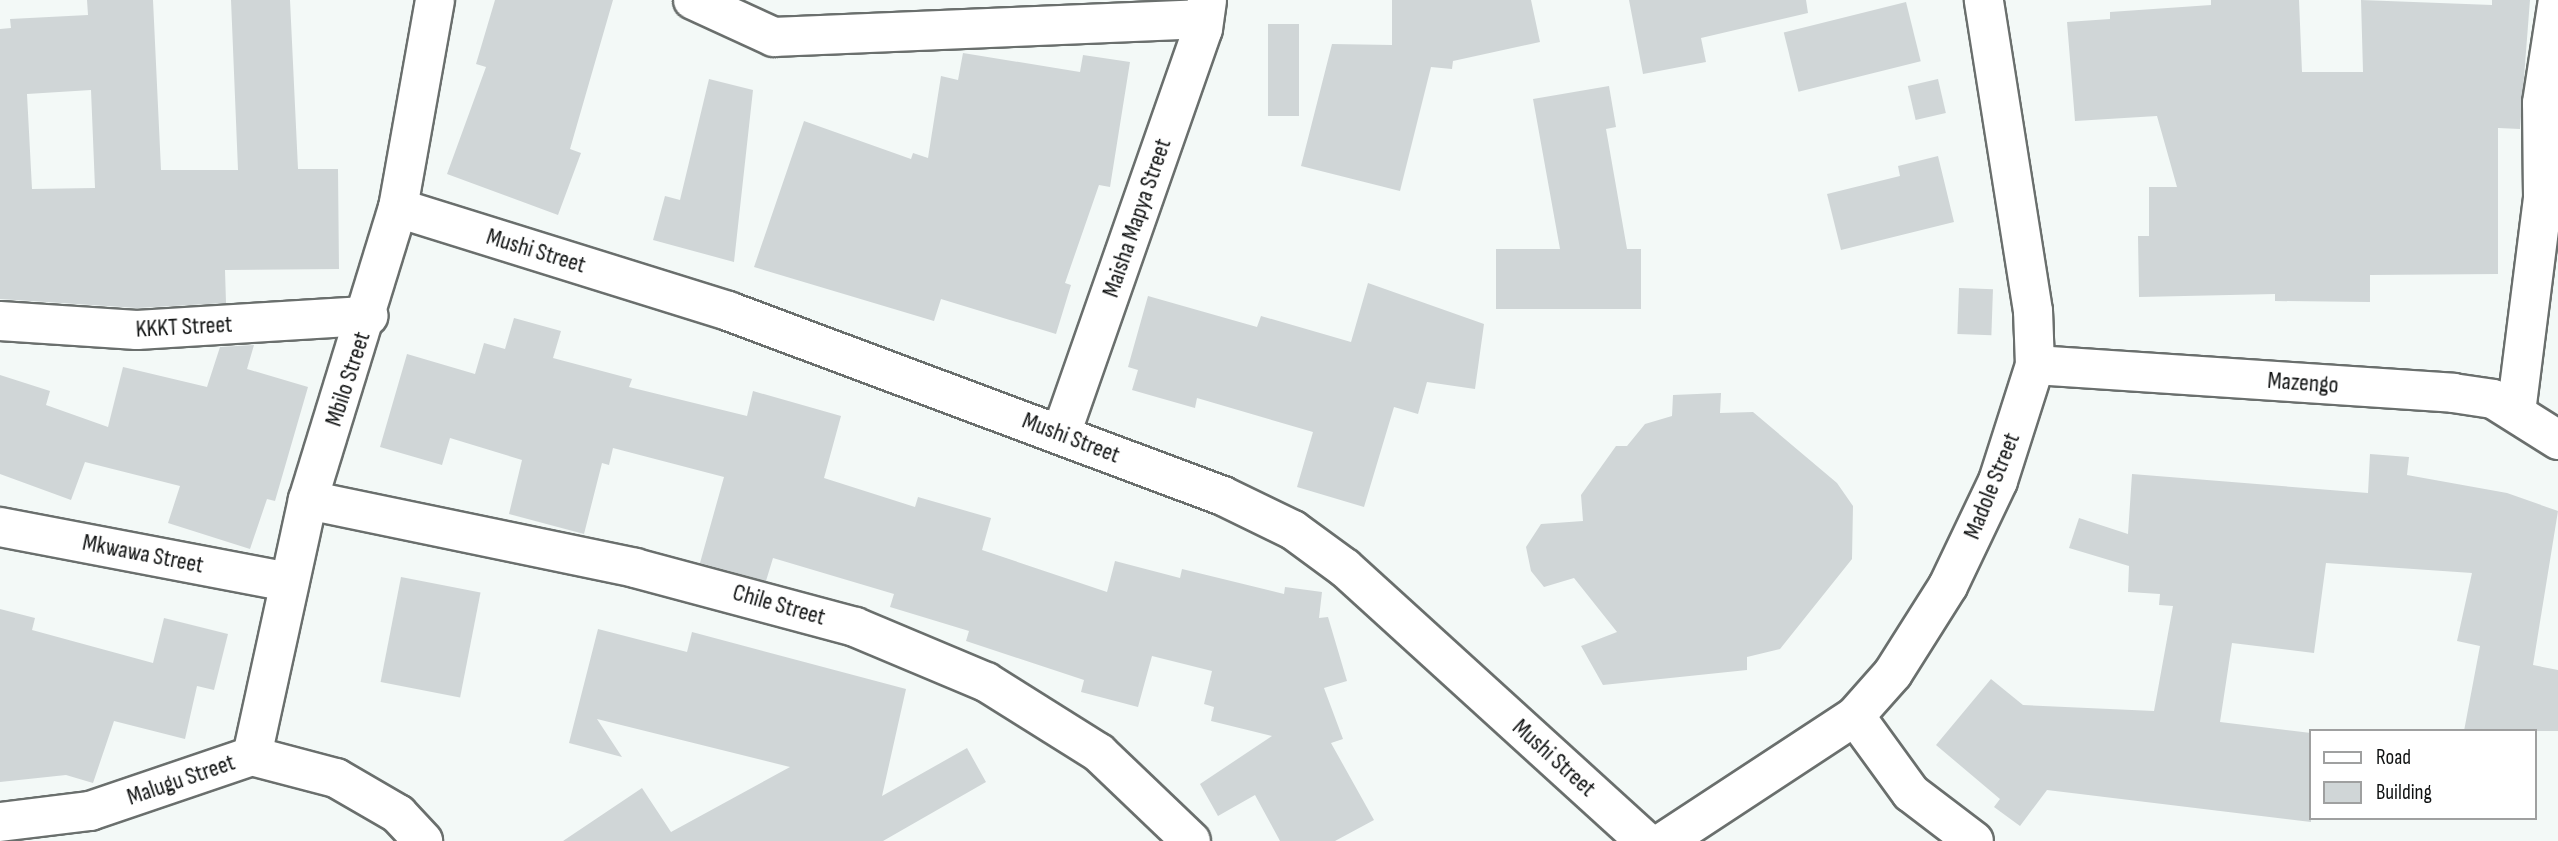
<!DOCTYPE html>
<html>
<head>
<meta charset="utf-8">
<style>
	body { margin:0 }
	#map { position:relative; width:2558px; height:841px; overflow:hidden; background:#f3f9f7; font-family:"Sofia Sans Condensed",sans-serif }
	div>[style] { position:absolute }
	.building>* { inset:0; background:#d0d6d7; transform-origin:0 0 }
	.roads { filter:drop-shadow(2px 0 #6a6f6d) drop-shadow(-2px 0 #6a6f6d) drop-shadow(0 2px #6a6f6d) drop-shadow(0 -2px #6a6f6d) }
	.minor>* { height:38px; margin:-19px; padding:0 19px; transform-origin:19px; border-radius:19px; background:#fff }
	span { translate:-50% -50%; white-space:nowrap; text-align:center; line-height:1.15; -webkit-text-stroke:5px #fff; paint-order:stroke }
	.street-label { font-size:24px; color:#101212 }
	.legend { position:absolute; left:2309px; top:729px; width:228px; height:91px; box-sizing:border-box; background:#fff; border:2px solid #9fa0a0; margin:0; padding:9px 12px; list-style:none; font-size:21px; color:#101212 }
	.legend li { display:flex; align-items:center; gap:14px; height:35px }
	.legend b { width:35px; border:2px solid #9fa0a0 }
</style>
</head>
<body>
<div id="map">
	<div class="building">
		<i style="clip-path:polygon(evenodd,87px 0,153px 0,161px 170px,238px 170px,231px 0,290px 0,298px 169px,338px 169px,339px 269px,225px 270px,226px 303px,137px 308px,0 299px,0 29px,11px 28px,10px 19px,88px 15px,87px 0,91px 90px,95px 188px,32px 189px,27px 94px,91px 90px)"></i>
		<i style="clip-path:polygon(495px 0,613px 0,570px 149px,581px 153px,558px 215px,447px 174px,486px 67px,476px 64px)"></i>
		<i style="clip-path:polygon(1392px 0,1531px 0,1540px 42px,1453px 61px,1452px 69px,1431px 67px,1400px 191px,1301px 166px,1332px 44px,1392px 45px)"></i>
		<i style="clip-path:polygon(1629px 0,1806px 0,1808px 13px,1701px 38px,1706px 62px,1643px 74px)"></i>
		<i style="clip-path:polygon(2211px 0,2299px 0,2302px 72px,2363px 72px,2361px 0,2492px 5px,2492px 0,2530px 0,2520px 129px,2498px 128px,2498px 274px,2370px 275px,2370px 302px,2275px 301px,2275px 294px,2139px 297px,2138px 236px,2149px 236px,2149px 187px,2177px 187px,2157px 116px,2075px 121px,2067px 22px,2110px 19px,2110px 12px,2211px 5px)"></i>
		<i style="left:1906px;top:2px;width:61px;height:126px;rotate:76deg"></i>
		<i style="left:1268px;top:24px;width:31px;height:92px"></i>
		<i style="clip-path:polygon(963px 53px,1080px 72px,1083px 55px,1130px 62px,1110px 187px,1099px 185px,1065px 283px,1071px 285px,1056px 334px,941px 299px,934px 321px,754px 267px,804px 121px,911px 159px,913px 153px,928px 158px,941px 76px,958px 80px)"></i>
		<i style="clip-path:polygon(709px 79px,753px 90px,734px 262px,653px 240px,665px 196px,680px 200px)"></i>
		<i style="left:1938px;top:79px;width:35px;height:31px;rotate:77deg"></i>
		<i style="clip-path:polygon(1609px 86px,1616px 127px,1606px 129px,1627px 249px,1641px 249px,1641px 309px,1496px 309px,1496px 249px,1560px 249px,1533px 99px)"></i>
		<i style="clip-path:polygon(1938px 156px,1954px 222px,1841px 250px,1827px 194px,1900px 176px,1898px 166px)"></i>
		<i style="clip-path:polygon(1368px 283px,1484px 324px,1475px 389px,1427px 382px,1418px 414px,1394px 407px,1364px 507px,1297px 487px,1313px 432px,1197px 398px,1195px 408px,1132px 390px,1138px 370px,1128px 367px,1148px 296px,1257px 327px,1261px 316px,1351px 342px)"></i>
		<i style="left:1959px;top:288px;width:34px;height:46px;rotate:2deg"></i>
		<i style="clip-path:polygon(514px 318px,561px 331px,553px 358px,632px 379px,629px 387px,747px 416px,753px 391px,841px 416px,824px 478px,915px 507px,918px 497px,991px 518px,982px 550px,1107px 592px,1115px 561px,1180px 578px,1182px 569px,1284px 594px,1285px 587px,1322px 592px,1319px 618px,1328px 617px,1347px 681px,1324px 688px,1343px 739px,1331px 743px,1374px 820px,1335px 841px,1280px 841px,1255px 795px,1218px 816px,1200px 784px,1272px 736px,1211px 721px,1214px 707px,1204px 704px,1212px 671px,1152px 656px,1138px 707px,1081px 692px,1084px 680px,966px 641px,969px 631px,890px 607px,894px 594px,773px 558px,766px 581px,700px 563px,724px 477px,613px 448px,609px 465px,602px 463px,584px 534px,509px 514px,522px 460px,450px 438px,442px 465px,380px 447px,407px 354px,475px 374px,484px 343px,505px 349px)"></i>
		<i style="clip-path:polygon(254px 345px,247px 369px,308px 387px,275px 501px,267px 499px,250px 549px,168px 523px,180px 486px,85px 462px,71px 500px,0 474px,0 375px,50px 391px,46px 405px,108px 427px,123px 367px,207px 387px,220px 347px)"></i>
		<i style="clip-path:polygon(1721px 393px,1720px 413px,1753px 412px,1837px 483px,1853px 506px,1852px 559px,1780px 649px,1747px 657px,1747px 670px,1603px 685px,1581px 646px,1617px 632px,1574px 578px,1544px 587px,1531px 571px,1526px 547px,1541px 524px,1583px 521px,1581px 495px,1616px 446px,1627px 446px,1645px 424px,1672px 416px,1673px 395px)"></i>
		<i style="clip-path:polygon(2370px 454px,2409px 457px,2407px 475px,2507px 493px,2558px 511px,2533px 665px,2558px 670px,2558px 731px,2464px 731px,2480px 646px,2457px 641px,2472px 573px,2326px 563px,2314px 653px,2232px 643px,2220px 722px,2311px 733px,2311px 822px,2047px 790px,2020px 826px,1994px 807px,2000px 799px,1936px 745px,1991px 679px,2023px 705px,2154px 711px,2173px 606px,2159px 605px,2160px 594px,2128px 592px,2129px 566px,2069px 548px,2079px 518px,2128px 534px,2132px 474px,2368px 493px)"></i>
		<i style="left:401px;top:577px;width:81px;height:107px;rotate:11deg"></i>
		<i style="clip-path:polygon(0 609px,35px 618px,32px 630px,153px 663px,164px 618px,228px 634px,214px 690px,197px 686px,185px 739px,114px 721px,93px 783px,66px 775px,0 782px)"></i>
		<i style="clip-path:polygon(598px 629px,687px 652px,692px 632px,906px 689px,882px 796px,967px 748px,986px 782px,883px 841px,563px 841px,642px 788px,671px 832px,790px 767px,597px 719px,622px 757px,569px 743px)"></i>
	</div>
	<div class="roads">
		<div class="minor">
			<i style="left:693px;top:0;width:89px;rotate:24.6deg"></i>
			<i style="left:774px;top:37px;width:430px;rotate:-2.4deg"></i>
			<i style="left:398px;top:208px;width:346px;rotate:17.3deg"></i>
			<i style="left:728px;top:311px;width:528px;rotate:20.49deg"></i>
			<i style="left:1223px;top:496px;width:78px;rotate:25.9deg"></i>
			<i style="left:1293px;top:530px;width:64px;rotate:36.2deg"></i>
			<i style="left:1345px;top:568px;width:406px;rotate:42.3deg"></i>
			<i style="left:0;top:321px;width:137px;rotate:3.8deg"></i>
			<i style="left:137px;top:330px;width:232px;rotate:-3.5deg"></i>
			<i style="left:2035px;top:365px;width:419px;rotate:3.8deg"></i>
			<i style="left:2453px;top:393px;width:40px;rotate:8.5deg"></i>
			<i style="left:2493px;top:399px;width:77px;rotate:32.2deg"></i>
			<i style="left:2516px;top:412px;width:217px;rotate:-82.8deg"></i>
			<i style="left:2543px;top:197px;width:94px;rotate:-90.6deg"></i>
			<i style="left:2542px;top:103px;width:104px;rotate:-81.2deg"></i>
			<i style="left:1061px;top:434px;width:429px;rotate:-70.7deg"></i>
			<i style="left:1203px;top:29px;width:29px;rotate:-82deg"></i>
			<i style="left:308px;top:500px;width:334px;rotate:11.7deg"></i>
			<i style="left:635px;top:568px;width:228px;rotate:15deg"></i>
			<i style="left:855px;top:627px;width:142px;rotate:22.8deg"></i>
			<i style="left:986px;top:682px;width:133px;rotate:32.1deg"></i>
			<i style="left:1099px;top:753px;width:127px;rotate:43.7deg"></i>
			<i style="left:0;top:527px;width:292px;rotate:10.8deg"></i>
			<i style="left:1855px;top:716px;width:95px;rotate:54deg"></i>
			<i style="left:1911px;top:793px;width:79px;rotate:37.3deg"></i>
			<i style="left:252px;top:756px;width:262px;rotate:-77.7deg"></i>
			<i style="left:308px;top:500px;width:306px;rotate:-72.9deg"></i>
			<i style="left:398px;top:208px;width:211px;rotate:-79.9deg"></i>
			<i style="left:0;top:822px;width:91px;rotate:-7deg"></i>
			<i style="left:90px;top:811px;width:171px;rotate:-18.8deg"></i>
			<i style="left:252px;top:756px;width:87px;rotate:14.7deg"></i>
			<i style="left:336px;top:778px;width:72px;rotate:30.1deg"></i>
			<i style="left:398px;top:814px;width:37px;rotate:47deg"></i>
			<i style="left:1665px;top:841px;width:227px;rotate:-33.3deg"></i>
			<i style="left:1855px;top:716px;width:57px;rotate:-48.5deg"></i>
			<i style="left:1893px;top:673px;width:103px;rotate:-57.7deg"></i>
			<i style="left:1948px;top:586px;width:116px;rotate:-64.5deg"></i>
			<i style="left:1998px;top:481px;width:122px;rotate:-72.3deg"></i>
			<i style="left:2035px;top:365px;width:54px;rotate:-92.1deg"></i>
			<i style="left:2033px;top:311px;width:315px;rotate:-99deg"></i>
		</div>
	</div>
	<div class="street-label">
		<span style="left:1137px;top:218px;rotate:-71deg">Maisha Mapya Street</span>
		<span style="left:536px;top:251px;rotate:17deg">Mushi Street</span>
		<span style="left:184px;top:327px;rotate:-3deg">KKKT Street</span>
		<span style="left:348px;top:379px;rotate:-72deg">Mbilo Street</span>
		<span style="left:2303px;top:383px;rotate:4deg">Mazengo</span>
		<span style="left:1071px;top:438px;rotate:21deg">Mushi Street</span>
		<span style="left:1992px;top:486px;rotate:-68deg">Madole Street</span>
		<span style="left:143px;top:554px;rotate:11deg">Mkwawa Street</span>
		<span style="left:779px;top:605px;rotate:16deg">Chile Street</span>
		<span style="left:1554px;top:758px;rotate:42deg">Mushi Street</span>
		<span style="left:181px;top:780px;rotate:-19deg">Malugu Street</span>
	</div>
	<ul class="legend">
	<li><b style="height:9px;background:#fff"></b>Road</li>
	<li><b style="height:19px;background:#d0d6d7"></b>Building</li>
	</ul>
</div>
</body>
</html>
